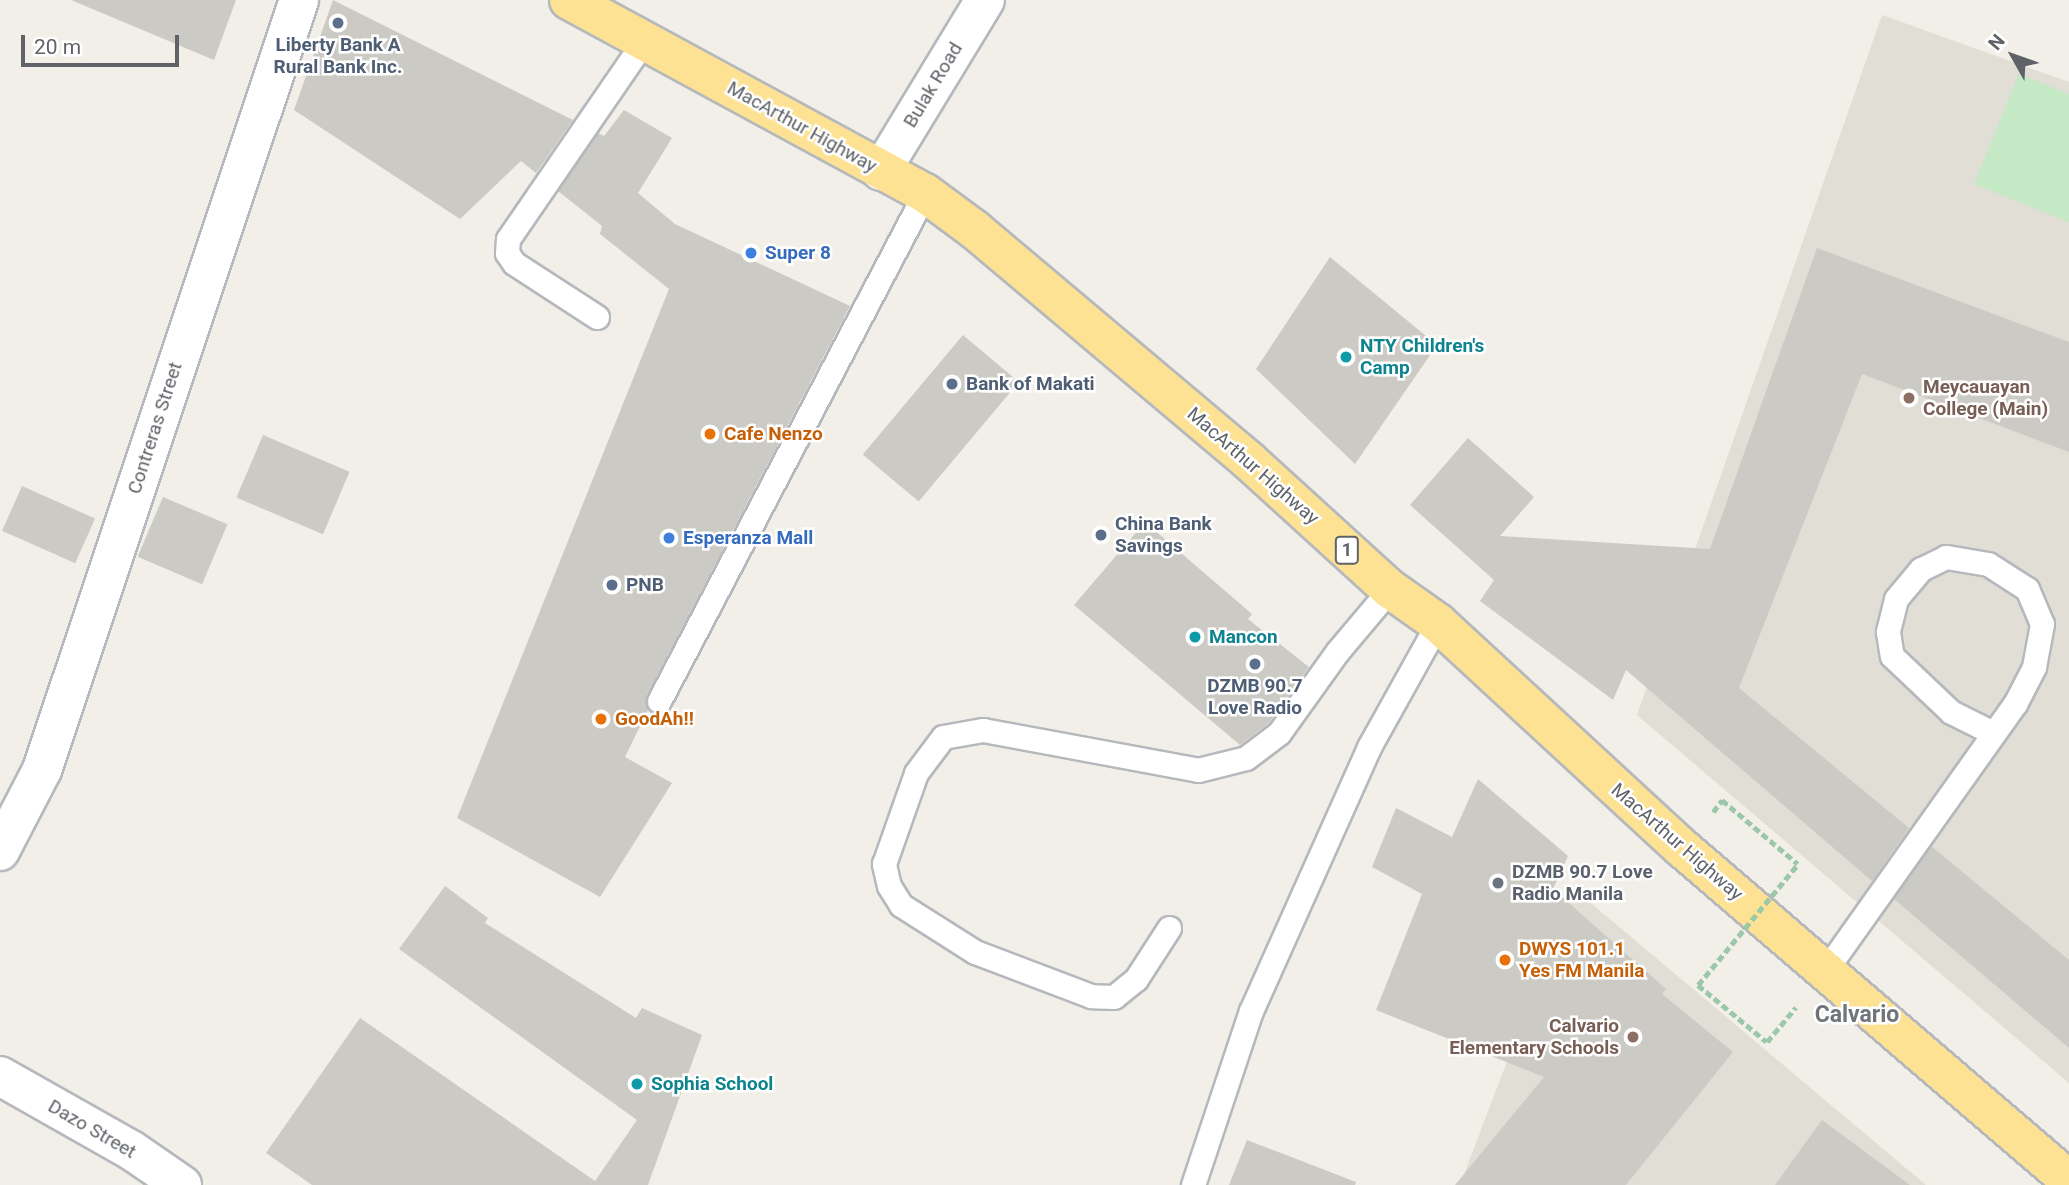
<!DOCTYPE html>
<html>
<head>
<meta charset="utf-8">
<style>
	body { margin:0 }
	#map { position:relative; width:2069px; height:1185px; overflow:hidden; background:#f1efe8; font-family:Roboto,sans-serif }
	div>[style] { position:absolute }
	.education>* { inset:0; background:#e1ded6 }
	.green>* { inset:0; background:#c5e8c5 }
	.building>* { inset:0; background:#cccac5; transform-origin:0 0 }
	.path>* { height:4.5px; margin-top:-2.25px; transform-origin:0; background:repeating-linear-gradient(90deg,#9cc7a9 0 7px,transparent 0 10.5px) }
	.roads { filter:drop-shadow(2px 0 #b5b8bc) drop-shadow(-2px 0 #b5b8bc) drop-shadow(0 2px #b5b8bc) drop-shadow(0 -2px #b5b8bc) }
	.lane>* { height:23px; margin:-11.5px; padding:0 11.5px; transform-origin:11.5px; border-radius:11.5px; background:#fff }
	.street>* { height:38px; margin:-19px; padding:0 19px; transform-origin:19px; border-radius:19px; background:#fff }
	.secondary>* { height:38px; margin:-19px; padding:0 19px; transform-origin:19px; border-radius:19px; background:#fff }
	.highway>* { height:38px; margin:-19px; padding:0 19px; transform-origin:19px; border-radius:19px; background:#fde293 }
	.path-bridge>* { height:4.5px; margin-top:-2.25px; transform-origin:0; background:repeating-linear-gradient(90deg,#9cc7a9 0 7px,transparent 0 10.5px) }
	.dots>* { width:19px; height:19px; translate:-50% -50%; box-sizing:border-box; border:4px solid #fff; border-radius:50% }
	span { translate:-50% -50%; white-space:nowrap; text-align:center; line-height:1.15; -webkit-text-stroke:5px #fff; paint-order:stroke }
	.shield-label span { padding:2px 5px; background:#fff; border:2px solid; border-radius:5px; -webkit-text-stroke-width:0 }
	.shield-label { font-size:18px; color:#5f6368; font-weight:700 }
	.service-label { font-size:19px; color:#4e5e75; font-weight:700 }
	.left { translate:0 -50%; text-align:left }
	.street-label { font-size:19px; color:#5f6368 }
	.shop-label { font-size:19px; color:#366cbe; font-weight:700 }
	.culture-label { font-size:19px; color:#0d838f; font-weight:700 }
	.education-label { font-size:19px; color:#785e54; font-weight:700 }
	.right { translate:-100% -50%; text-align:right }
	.food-label { font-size:19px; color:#c56008; font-weight:700 }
	.worship-label { font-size:19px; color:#5b616d; font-weight:700 }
	.quarter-label { font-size:23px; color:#70757a; font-weight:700 }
	.north { position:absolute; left:1978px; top:21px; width:70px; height:70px; -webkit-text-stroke:5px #fff; paint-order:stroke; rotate:310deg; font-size:19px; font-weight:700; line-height:28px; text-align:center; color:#5f6368 }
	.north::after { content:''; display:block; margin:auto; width:24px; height:32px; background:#5f6368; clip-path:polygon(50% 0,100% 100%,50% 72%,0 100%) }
	.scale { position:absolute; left:21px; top:35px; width:158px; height:32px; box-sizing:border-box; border:4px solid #5f6368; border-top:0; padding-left:9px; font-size:21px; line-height:24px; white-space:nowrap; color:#5f6368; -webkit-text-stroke:5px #fff; paint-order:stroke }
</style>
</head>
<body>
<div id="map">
	<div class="education">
		<i style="clip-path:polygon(1882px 15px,2069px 82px,2069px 1083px,1637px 715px)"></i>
		<i style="clip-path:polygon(1573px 888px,1926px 1185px,1460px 1185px)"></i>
	</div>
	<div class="green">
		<i style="clip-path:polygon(2019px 74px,2069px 94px,2069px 222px,1974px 184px)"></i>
	</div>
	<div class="building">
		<i style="clip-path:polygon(71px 0,236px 0,214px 60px)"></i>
		<i style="clip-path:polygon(333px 0,573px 120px,536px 173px,521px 161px,460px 219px,294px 110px)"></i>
		<i style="clip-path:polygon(624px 110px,672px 138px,638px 193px,675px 224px,850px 306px,647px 695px,648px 710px,625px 757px,672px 783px,600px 897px,457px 818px,669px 289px,600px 234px,602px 226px,558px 191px,598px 133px,604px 136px)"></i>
		<i style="clip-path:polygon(1817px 248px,2069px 342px,2069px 452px,1862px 374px,1739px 688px,1909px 828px,1872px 881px,1626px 670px,1613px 700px,1480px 601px,1494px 580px,1410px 505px,1468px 438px,1534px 497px,1500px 536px,1710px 549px)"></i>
		<i style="clip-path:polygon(1330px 257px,1437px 345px,1355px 464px,1256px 369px)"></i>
		<i style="left:963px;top:335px;width:73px;height:156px;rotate:40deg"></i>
		<i style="left:263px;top:435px;width:94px;height:68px;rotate:23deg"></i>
		<i style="left:22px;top:486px;width:80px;height:49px;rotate:24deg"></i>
		<i style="left:163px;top:497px;width:70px;height:65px;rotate:23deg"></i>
		<i style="clip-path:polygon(1145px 522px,1252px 614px,1248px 619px,1309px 667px,1269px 723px,1240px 745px,1074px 605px)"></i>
		<i style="clip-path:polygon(1478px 779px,1568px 856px,1553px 889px,1666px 989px,1662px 994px,1733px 1052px,1626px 1185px,1455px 1185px,1544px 1077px,1376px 1010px,1422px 894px,1372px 867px,1396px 808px,1452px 837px)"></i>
		<i style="clip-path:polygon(1931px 846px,2069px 960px,2069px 1048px,1894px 899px)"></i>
		<i style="clip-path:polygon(445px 886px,488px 918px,485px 923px,636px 1018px,642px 1008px,702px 1035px,648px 1185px,312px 1185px,266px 1153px,360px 1018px,595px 1181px,637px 1120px,399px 949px)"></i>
		<i style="clip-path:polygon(1822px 1120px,1910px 1185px,1775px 1185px)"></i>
		<i style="clip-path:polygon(1247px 1140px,1356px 1182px,1355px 1185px,1229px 1185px)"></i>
	</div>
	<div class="path">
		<i style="left:1713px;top:812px;width:15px;rotate:-53deg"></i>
		<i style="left:1722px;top:800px;width:99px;rotate:40.1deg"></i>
		<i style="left:1698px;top:985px;width:89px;rotate:39.6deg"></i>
		<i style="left:1767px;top:1042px;width:45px;rotate:-50.4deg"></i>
	</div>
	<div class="roads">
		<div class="lane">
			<i style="left:597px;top:317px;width:99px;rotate:-147deg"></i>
			<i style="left:514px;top:263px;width:12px;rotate:-125deg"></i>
			<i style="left:507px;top:253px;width:14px;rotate:-86deg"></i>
			<i style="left:508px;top:239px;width:242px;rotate:-55.5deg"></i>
			<i style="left:659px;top:701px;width:573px;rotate:-62.36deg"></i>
			<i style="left:1169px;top:928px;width:61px;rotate:122.9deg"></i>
			<i style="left:1136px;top:979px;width:28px;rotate:141deg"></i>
			<i style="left:1114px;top:997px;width:23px;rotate:-178deg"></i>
			<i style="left:1091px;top:996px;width:124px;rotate:-159.2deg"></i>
			<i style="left:975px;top:952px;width:88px;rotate:-147.6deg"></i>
			<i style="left:901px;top:905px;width:22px;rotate:-122deg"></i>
			<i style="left:889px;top:886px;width:23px;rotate:-103deg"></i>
			<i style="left:884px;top:864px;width:96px;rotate:-70.6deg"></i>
			<i style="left:916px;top:773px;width:45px;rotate:-53.1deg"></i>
			<i style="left:943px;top:737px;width:41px;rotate:-9.9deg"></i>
			<i style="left:983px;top:730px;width:219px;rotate:10.5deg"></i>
			<i style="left:1198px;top:770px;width:49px;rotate:-14deg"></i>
			<i style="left:1246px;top:758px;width:41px;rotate:-37.1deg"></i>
			<i style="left:1279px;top:733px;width:100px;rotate:-54.4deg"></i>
			<i style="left:1337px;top:652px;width:82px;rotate:-49.9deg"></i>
			<i style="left:1825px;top:971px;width:328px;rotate:-54.6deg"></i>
			<i style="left:2015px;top:704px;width:42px;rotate:-62.8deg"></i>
			<i style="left:2034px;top:667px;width:44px;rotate:-79.5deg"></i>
			<i style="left:2042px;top:624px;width:38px;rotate:-113deg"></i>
			<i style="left:2027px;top:589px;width:46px;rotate:-147.3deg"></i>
			<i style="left:1988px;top:564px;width:43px;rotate:-170.5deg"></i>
			<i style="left:1946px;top:557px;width:28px;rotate:154deg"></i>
			<i style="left:1921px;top:569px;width:39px;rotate:130deg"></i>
			<i style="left:1896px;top:599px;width:34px;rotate:104deg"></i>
			<i style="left:1888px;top:632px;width:24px;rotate:81deg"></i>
			<i style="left:1892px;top:656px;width:81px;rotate:43.5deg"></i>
			<i style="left:1951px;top:712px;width:47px;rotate:26.6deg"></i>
			<i style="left:1193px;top:1185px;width:183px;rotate:-71.6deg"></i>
			<i style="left:1251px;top:1011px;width:289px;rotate:-65.9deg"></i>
			<i style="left:1369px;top:747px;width:142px;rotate:-60.9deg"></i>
		</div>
		<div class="street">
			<i style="left:0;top:1076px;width:150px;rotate:29.5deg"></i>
			<i style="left:131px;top:1150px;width:62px;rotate:34.5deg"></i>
		</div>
		<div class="secondary">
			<i style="left:881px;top:171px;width:200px;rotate:-58.7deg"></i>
			<i style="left:0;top:851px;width:91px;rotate:-62.6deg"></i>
			<i style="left:42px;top:770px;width:812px;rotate:-71.54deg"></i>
		</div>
		<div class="highway">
			<i style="left:569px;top:0;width:405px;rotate:28.5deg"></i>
			<i style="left:925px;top:193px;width:62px;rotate:36.5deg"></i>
			<i style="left:975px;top:230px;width:357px;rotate:40.1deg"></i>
			<i style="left:1248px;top:460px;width:192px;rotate:42.3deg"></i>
			<i style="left:1390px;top:589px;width:59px;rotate:35.3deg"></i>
			<i style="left:1438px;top:623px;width:332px;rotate:42.7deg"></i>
			<i style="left:1682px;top:848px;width:510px;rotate:40.63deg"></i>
		</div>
	</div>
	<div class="path-bridge">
		<i style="left:1698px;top:985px;width:157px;rotate:-50.4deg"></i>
	</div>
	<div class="dots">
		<i style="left:338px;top:23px;background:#5c6f8a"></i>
		<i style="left:751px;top:253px;background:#3f7fe0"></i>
		<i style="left:1346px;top:357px;background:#0f9aa8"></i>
		<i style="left:952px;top:384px;background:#5c6f8a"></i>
		<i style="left:1909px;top:398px;background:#8d6e63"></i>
		<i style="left:710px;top:434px;background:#e8710a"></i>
		<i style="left:1101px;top:535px;background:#5c6f8a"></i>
		<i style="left:669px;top:538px;background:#3f7fe0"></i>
		<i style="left:612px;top:585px;background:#5c6f8a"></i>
		<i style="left:1195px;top:637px;background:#0f9aa8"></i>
		<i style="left:1255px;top:664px;background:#5c6f8a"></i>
		<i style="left:601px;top:719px;background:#e8710a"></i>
		<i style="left:1498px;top:883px;background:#6b7280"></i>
		<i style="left:1505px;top:960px;background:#e8710a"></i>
		<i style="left:1633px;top:1037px;background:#8d6e63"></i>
		<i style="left:637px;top:1084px;background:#0f9aa8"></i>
	</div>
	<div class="shield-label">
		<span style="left:1347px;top:550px">1</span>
	</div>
	<div class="service-label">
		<span style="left:338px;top:56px">Liberty Bank A<br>Rural Bank Inc.</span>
		<span class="left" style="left:966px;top:384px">Bank of Makati</span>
		<span class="left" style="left:1115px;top:535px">China Bank<br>Savings</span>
		<span class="left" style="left:626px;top:585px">PNB</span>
		<span style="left:1255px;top:697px">DZMB 90.7<br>Love Radio</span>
	</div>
	<div class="street-label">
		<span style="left:933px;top:85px;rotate:-59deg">Bulak Road</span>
		<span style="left:802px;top:127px;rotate:29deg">MacArthur Highway</span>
		<span style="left:155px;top:428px;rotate:-72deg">Contreras Street</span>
		<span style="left:1253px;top:466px;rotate:41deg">MacArthur Highway</span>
		<span style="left:1677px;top:842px;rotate:41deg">MacArthur Highway</span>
		<span style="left:92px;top:1129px;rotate:30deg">Dazo Street</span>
	</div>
	<div class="shop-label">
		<span class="left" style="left:765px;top:253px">Super 8</span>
		<span class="left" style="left:683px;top:538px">Esperanza Mall</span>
	</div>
	<div class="culture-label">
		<span class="left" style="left:1360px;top:357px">NTY Children's<br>Camp</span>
		<span class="left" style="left:1209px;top:637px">Mancon</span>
		<span class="left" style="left:651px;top:1084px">Sophia School</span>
	</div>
	<div class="education-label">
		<span class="left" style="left:1923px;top:398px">Meycauayan<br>College (Main)</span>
		<span class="right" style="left:1619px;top:1037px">Calvario<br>Elementary Schools</span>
	</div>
	<div class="food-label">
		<span class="left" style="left:724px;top:434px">Cafe Nenzo</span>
		<span class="left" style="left:615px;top:719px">GoodAh!!</span>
		<span class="left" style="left:1519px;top:960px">DWYS 101.1<br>Yes FM Manila</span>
	</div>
	<div class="worship-label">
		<span class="left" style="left:1512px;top:883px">DZMB 90.7 Love<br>Radio Manila</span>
	</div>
	<div class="quarter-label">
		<span style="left:1857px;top:1015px">Calvario</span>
	</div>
	<div class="north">N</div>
	<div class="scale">20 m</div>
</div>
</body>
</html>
